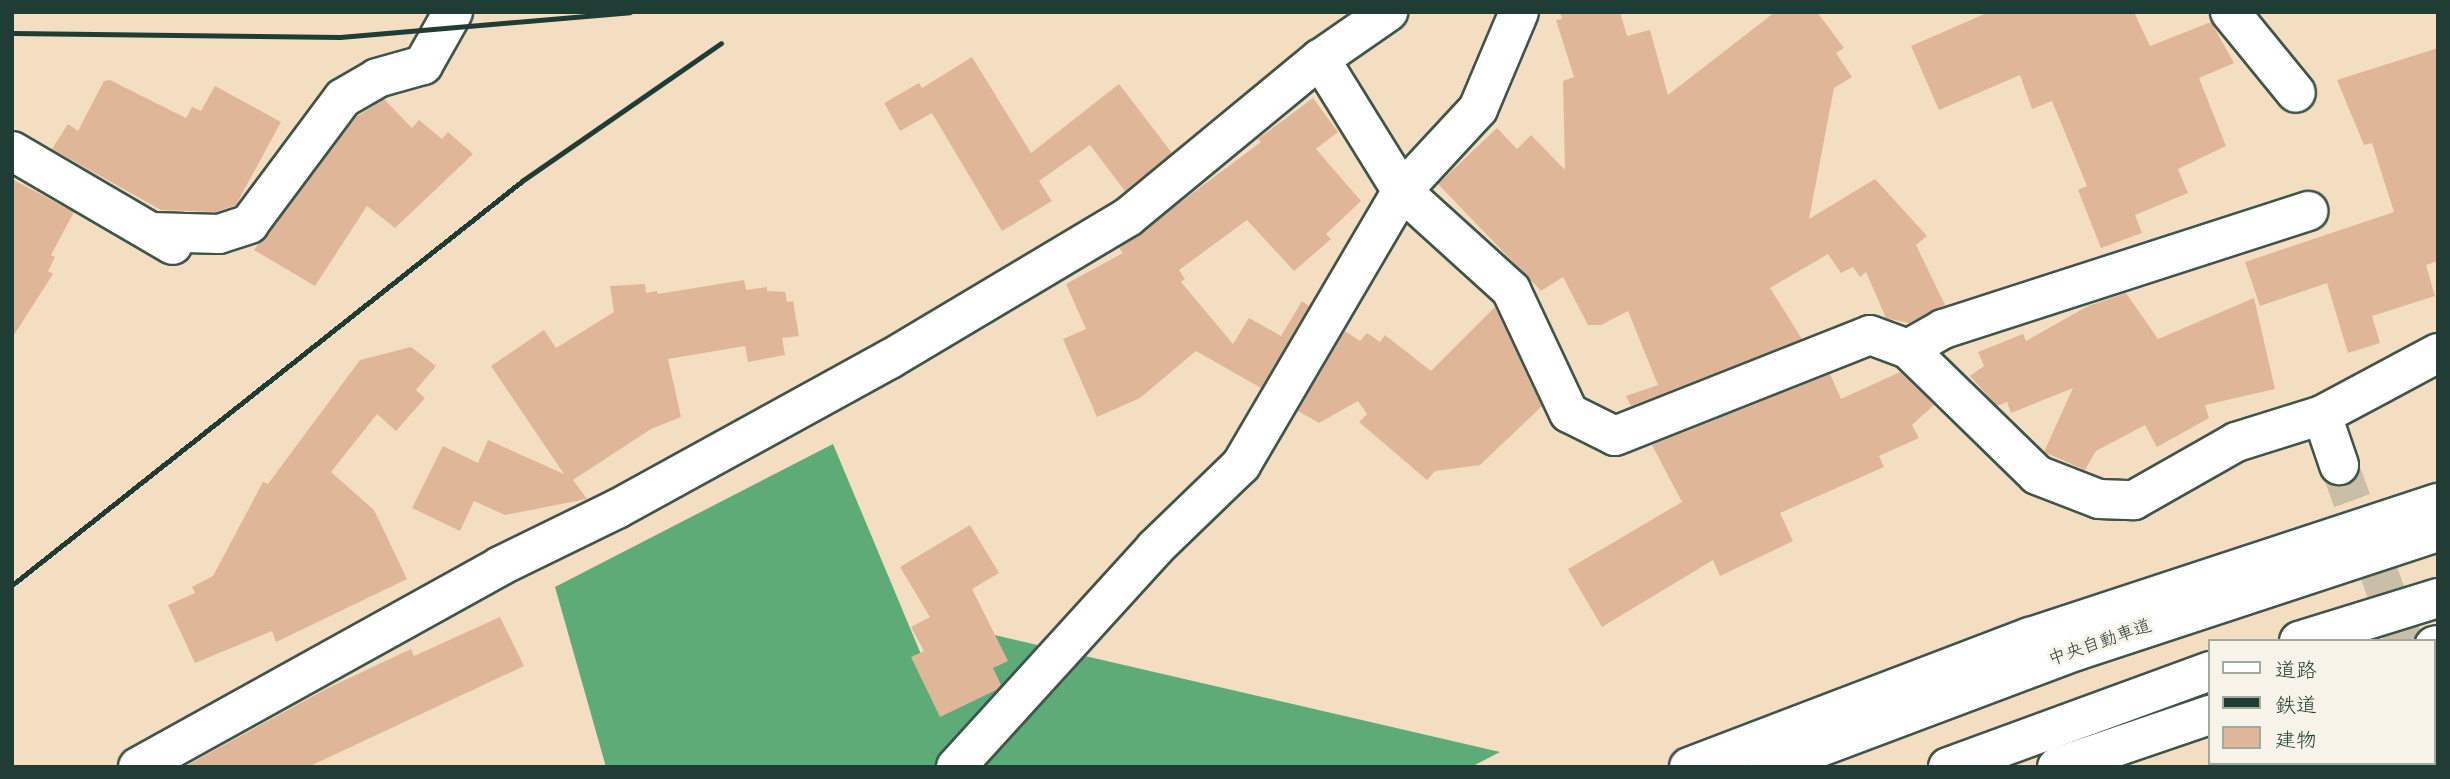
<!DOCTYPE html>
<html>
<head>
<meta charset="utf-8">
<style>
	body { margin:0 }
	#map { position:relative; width:2450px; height:779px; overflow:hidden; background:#f3dec2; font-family:"Balsamiq Sans","Klee One",sans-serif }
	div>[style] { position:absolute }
	.forest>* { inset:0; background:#5dac78 }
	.building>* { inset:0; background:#dfb798 }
	.street-tunnel>* { height:38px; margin-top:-19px; transform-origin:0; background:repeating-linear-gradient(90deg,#c9bea6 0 38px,transparent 0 57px) }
	.roads { filter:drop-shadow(2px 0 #3f5549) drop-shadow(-2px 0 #3f5549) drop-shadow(0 2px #3f5549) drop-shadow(0 -2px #3f5549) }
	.street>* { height:38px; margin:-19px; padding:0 19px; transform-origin:19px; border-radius:19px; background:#fff }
	.highway>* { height:38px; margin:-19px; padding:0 19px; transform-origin:19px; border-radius:19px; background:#fff }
	.rail>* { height:5px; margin:-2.5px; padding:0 2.5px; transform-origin:2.5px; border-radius:2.5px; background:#1f3d34 }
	span { translate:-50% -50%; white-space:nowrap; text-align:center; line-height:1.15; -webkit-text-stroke:6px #f7f3e8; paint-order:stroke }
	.street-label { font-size:18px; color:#1f3d34 }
	.frame { position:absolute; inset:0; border:14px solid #1f3d34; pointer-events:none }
	.legend { position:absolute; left:2208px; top:639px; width:228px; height:126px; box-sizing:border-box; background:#f7f3e8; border:2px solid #a1aaa0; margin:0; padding:9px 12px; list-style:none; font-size:21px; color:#1f3d34 }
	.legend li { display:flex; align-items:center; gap:14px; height:35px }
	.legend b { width:35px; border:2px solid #a1aaa0 }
</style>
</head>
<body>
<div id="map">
	<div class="forest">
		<i style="clip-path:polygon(833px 444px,928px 671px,986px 633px,1500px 752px,1471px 767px,606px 767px,555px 587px)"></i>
	</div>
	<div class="building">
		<i style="clip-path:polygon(1560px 12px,1620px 12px,1627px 36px,1650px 30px,1668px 95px,1775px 12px,1817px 12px,1844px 48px,1836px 53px,1852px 77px,1834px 88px,1809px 219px,1875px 179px,1927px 236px,1916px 245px,1945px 305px,1909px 323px,1886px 318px,1866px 272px,1860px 277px,1853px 267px,1841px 273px,1828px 254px,1770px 288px,1802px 339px,1631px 406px,1626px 396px,1658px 385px,1628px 311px,1601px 325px,1588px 325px,1563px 277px,1541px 291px,1438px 184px,1497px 128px,1517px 149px,1531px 135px,1565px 170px,1563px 81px,1574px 77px,1556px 20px,1562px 19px)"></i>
		<i style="clip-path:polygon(1989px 12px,2134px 12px,2150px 46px,2211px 22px,2234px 63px,2199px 78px,2226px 146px,2178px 169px,2188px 193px,2135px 215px,2142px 233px,2101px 248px,2078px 190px,2087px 186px,2052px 101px,2032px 109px,2020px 75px,1939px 110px,1911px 46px)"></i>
		<i style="clip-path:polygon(2438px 48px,2438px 261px,2426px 265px,2435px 296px,2372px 316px,2380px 343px,2348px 353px,2327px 283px,2260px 306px,2245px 262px,2394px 212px,2372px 143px,2364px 145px,2337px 80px)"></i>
		<i style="clip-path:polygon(972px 57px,1031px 153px,1119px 84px,1172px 153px,1125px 191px,1090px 145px,1039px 181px,1052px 201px,1002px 231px,932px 113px,900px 131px,884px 103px,919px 83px,922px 88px)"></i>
		<i style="clip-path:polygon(110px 80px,186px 118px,192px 107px,201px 111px,215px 86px,281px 122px,236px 205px,216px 212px,161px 210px,52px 149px,68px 124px,78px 131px,104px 81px)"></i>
		<i style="clip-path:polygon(1313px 98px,1338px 132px,1316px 149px,1361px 201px,1326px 234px,1331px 239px,1294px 271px,1247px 220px,1179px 270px,1185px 279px,1181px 282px,1233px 344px,1249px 318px,1281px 336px,1302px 301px,1309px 306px,1261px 388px,1196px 351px,1140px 398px,1097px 417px,1063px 339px,1086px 329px,1066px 284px,1123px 253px,1119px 248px,1261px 142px,1258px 139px)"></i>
		<i style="clip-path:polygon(384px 99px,412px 128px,419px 120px,442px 139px,448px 132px,473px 154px,395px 228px,367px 206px,315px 286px,254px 250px,356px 117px)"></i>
		<i style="clip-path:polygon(12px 179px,74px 212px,51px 255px,55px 257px,48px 271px,53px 274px,12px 338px)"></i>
		<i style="clip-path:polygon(744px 280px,746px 290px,767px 287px,767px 291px,785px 292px,787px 302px,793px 301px,799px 336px,782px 338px,785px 355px,748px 362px,745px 346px,668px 359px,681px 417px,651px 429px,573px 480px,587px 499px,505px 515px,474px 501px,460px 531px,412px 508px,443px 446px,478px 463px,488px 440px,564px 474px,491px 366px,544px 330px,556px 348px,614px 312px,610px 286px,645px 284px,646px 293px,657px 291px,658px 294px)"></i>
		<i style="clip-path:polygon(2126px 293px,2158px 339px,2254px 298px,2275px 389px,2205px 405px,2209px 418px,2157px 447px,2145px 425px,2096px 451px,2085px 470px,2044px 452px,2073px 388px,2011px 413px,2007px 402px,1997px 406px,1970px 376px,1984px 366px,1978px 352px,2023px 334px,2026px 341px,2088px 306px)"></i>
		<i style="clip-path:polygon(1495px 307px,1542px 406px,1480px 465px,1435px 471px,1427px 480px,1359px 422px,1367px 414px,1358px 401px,1319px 423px,1298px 411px,1345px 331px,1360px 341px,1367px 333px,1380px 342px,1385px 335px,1431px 371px)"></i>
		<i style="clip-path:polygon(411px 347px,436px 366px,416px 390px,425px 398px,396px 431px,377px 414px,331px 472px,374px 510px,407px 579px,276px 642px,272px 631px,195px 663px,168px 605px,195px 593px,192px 587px,213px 576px,263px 482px,268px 484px,360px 360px)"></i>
		<i style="clip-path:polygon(1900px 372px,1934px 405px,1912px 425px,1919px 438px,1879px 456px,1884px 467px,1780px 513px,1793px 541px,1720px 576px,1713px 560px,1602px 627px,1568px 569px,1682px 502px,1652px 445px,1830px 374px,1841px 399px)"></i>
		<i style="clip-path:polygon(970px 525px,999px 573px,972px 589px,1008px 661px,993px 668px,1001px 685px,996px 690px,940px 717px,911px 657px,924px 651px,911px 627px,930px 617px,900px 567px)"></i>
		<i style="clip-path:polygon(500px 617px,524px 666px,308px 767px,184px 767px,328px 688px,411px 649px,414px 656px)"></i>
	</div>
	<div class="street-tunnel">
		<i style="left:2339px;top:465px;width:188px;rotate:69.7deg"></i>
	</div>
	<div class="roads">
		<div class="street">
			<i style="left:2230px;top:12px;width:104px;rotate:50.8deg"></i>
			<i style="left:1320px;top:59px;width:155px;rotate:58.2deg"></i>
			<i style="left:1402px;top:191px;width:147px;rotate:42.2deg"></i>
			<i style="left:1511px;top:290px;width:136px;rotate:64.8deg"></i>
			<i style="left:1569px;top:413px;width:51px;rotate:26.6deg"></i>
			<i style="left:1615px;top:436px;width:274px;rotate:-21.6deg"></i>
			<i style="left:1870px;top:335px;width:40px;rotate:20.2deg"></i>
			<i style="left:1908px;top:349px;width:40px;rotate:-29.7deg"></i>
			<i style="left:1943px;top:329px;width:384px;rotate:-17.9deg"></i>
			<i style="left:12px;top:151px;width:186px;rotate:30.3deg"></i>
			<i style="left:152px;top:232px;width:67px;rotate:1.7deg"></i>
			<i style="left:219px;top:234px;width:32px;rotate:-18deg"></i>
			<i style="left:249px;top:224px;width:157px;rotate:-53.3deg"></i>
			<i style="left:343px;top:98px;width:39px;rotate:-30deg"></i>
			<i style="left:377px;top:78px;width:48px;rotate:-15.8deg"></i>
			<i style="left:423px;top:65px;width:61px;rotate:-60.5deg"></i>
			<i style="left:1908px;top:349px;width:180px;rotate:44.3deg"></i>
			<i style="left:2037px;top:475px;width:66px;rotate:21.2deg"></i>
			<i style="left:2099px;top:499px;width:35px;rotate:2deg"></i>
			<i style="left:2134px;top:500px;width:117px;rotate:-29.6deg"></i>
			<i style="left:2236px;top:442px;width:90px;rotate:-17.4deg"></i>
			<i style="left:2322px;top:415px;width:132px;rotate:-28.1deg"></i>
			<i style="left:2322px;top:415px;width:53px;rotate:71.2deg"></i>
			<i style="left:2434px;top:716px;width:5px;rotate:37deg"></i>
			<i style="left:138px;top:767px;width:414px;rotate:-29deg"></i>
			<i style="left:500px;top:566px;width:130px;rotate:-26deg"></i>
			<i style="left:617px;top:509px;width:311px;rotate:-28.8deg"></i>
			<i style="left:890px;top:359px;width:277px;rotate:-30.8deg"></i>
			<i style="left:1128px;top:217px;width:249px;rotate:-39.5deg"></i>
			<i style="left:1320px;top:59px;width:83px;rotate:-34.7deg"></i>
			<i style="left:956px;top:767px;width:296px;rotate:-47.7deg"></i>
			<i style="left:1155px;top:548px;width:120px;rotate:-44deg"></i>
			<i style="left:1241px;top:465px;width:318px;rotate:-59.6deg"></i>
			<i style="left:1402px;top:191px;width:112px;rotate:-47.2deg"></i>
			<i style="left:1478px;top:109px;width:105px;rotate:-67.1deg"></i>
		</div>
		<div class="highway">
			<i style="left:2299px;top:641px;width:145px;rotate:-17.2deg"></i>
			<i style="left:2434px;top:646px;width:4px;rotate:-14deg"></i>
			<i style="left:1689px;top:767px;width:365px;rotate:-20.9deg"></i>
			<i style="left:2030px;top:637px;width:429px;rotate:-18.2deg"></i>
			<i style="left:1767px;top:767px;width:330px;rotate:-20.6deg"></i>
			<i style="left:2076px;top:651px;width:381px;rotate:-18.2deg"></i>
			<i style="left:1948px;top:767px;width:279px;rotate:-20.1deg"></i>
			<i style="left:2057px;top:767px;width:162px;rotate:-18.8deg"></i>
		</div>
	</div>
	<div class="rail">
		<i style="left:12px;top:33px;width:328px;rotate:0.7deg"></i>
		<i style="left:340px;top:37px;width:291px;rotate:-4.9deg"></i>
		<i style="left:12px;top:585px;width:651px;rotate:-38.38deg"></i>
		<i style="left:522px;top:181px;width:242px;rotate:-34.7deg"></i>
	</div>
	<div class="street-label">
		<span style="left:2100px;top:643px;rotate:-19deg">中央自動車道</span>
	</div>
	<div class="frame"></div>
	<ul class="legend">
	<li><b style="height:9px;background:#fff"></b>道路</li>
	<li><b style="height:9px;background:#1f3d34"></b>鉄道</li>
	<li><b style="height:19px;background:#dfb798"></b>建物</li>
	</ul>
</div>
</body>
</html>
